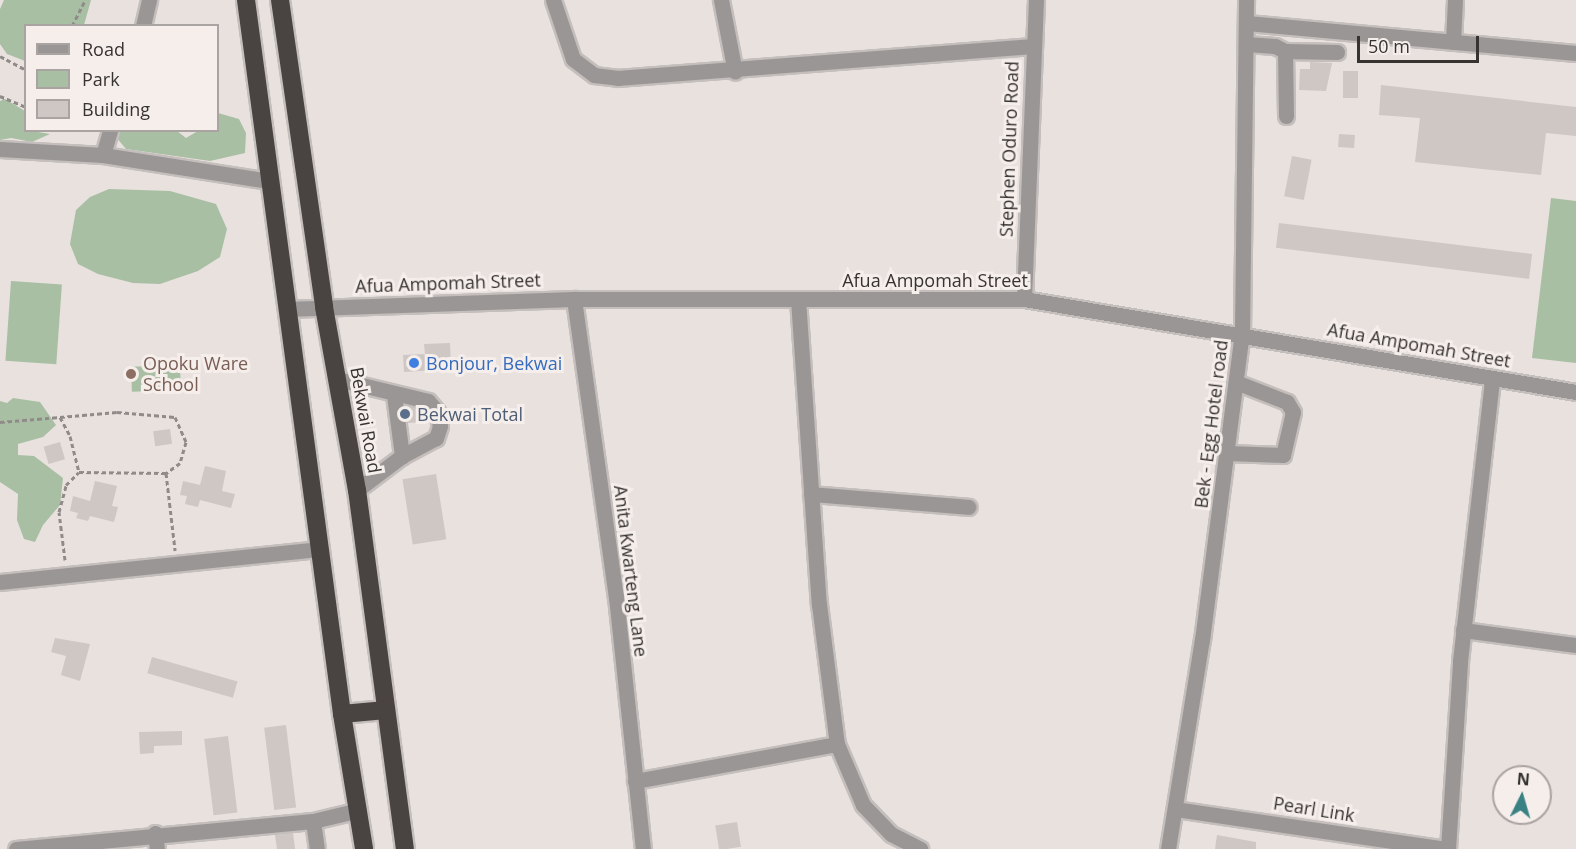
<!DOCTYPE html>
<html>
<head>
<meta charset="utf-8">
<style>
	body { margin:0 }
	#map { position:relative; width:1576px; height:849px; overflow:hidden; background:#e8e1de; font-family:"Open Sans",sans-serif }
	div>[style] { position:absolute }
	.green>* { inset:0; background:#a8bfa4; transform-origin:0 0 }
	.building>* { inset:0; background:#cec7c4; transform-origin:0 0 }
	.path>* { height:3px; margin-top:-1.5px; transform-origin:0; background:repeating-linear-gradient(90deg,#908b89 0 4.5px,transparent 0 7.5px) }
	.roads { filter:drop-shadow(2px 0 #c4bebc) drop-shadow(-2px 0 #c4bebc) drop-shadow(0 2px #c4bebc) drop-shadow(0 -2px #c4bebc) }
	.minor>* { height:15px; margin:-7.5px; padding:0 7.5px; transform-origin:7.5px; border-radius:7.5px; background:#9a9695 }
	.highway>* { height:18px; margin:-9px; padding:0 9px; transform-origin:9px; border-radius:9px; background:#494341 }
	.dots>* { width:16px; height:16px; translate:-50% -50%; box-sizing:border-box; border:3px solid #f5eeeb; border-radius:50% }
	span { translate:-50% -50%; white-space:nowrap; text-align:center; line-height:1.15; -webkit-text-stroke:6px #f5eeeb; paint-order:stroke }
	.street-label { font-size:18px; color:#363332 }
	.shop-label { font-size:18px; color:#366cbe }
	.left { translate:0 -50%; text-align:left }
	.education-label { font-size:18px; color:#785e54 }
	.service-label { font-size:18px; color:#4e5e75 }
	.legend { position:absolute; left:24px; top:24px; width:195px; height:108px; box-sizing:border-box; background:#f5eeeb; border:2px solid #a9a3a1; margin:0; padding:8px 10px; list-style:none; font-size:18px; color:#363332 }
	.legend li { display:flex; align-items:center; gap:12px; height:30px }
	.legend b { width:30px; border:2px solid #a9a3a1 }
	.north { position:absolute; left:1492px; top:765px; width:60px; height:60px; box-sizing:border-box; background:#f5eeeb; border:2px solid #a9a3a1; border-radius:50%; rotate:5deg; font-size:16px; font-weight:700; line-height:24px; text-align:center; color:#363332 }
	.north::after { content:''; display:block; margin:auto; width:21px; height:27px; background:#398182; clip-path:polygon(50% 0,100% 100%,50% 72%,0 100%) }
	.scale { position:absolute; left:1357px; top:36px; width:122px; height:27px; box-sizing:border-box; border:3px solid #363332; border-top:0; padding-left:8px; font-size:18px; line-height:21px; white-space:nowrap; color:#363332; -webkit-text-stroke:4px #f5eeeb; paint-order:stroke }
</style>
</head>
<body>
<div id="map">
	<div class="green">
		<i style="clip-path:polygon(4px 0,91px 0,84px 25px,26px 26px,25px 61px,7px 54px,0 44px,0 9px)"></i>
		<i style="clip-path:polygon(5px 99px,25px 111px,26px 130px,50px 134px,32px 142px,11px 138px,0 140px,0 101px)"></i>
		<i style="clip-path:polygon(218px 113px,239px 119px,246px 133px,245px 153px,210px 161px,126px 149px,111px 131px,177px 131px,186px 138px,198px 131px,218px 130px)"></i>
		<i style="clip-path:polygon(109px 189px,170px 191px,216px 204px,227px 229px,220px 257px,198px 271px,160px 284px,133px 283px,98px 274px,78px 264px,70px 244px,76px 210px,90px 197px)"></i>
		<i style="clip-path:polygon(1551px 198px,1576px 201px,1576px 363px,1532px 358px)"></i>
		<i style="left:11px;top:281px;width:51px;height:80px;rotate:4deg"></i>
		<i style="left:180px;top:365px;width:25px;height:49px;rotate:88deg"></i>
		<i style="clip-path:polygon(13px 398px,40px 402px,56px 425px,43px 437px,18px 444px,18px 455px,34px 456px,63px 478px,60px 505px,43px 525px,35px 542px,24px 539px,17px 520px,18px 494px,0 482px,0 401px,7px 403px)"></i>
	</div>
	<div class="building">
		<i style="clip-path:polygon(1310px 62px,1332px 63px,1326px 91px,1299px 90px,1300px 69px,1310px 69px)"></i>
		<i style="left:1343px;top:71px;width:15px;height:27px"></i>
		<i style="clip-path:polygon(1381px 85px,1576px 107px,1576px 136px,1546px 133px,1541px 175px,1415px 162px,1420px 118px,1379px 115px)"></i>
		<i style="left:1339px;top:134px;width:16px;height:13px;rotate:4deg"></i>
		<i style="left:1292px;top:156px;width:20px;height:41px;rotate:11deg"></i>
		<i style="left:1279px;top:223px;width:255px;height:25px;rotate:7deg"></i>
		<i style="clip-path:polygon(450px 343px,451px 369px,404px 372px,403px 355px,425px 354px,424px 344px)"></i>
		<i style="clip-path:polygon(405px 406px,423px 410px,429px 422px,407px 423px)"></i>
		<i style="left:170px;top:429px;width:15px;height:17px;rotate:82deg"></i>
		<i style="left:60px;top:442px;width:18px;height:17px;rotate:74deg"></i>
		<i style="clip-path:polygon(205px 466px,226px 471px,222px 491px,235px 494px,231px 508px,200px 500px,198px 507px,185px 504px,187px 496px,180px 495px,183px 481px,200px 485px)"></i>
		<i style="left:436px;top:474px;width:66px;height:34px;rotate:81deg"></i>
		<i style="clip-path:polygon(95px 481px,117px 486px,112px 506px,118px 507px,114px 522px,90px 516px,88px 521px,76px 518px,78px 513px,70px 511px,73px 496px,90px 501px)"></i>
		<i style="clip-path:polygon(55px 638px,90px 644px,80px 681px,61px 675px,66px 656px,51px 652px)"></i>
		<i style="left:152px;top:657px;width:89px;height:17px;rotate:16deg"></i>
		<i style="left:286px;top:725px;width:83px;height:22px;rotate:83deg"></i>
		<i style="clip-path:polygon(182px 731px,182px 745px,154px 746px,154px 753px,140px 754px,139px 732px)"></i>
		<i style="left:228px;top:736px;width:77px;height:24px;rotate:83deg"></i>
		<i style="left:737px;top:822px;width:25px;height:22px;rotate:81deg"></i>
		<i style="clip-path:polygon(293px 833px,295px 849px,277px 849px,275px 835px)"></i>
		<i style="clip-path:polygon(1217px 835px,1256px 842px,1256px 849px,1215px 849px)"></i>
	</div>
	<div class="path">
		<i style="left:72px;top:26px;width:29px;rotate:-63deg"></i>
		<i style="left:0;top:56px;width:30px;rotate:28deg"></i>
		<i style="left:0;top:96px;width:28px;rotate:23deg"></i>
		<i style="left:60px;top:417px;width:57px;rotate:-5deg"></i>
		<i style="left:117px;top:412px;width:58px;rotate:4.9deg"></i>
		<i style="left:175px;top:417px;width:27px;rotate:66deg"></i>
		<i style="left:186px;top:442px;width:22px;rotate:106deg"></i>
		<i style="left:180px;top:463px;width:17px;rotate:144deg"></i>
		<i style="left:0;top:422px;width:60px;rotate:-4.8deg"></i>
		<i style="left:60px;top:417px;width:21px;rotate:62deg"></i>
		<i style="left:70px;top:436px;width:37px;rotate:76deg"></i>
		<i style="left:79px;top:472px;width:87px;rotate:0.7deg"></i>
		<i style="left:166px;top:473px;width:78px;rotate:83.3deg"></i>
		<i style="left:65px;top:560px;width:48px;rotate:-97.1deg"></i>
		<i style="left:59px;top:512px;width:28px;rotate:-75deg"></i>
		<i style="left:66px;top:485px;width:18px;rotate:-45deg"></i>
	</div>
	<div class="roads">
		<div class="minor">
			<i style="left:553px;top:0;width:62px;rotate:71.3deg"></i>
			<i style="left:573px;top:59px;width:26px;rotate:37deg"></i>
			<i style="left:594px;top:75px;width:24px;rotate:7deg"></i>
			<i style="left:618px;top:78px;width:415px;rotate:-4.4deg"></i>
			<i style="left:721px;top:0;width:73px;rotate:79deg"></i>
			<i style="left:1247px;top:23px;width:330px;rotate:5.2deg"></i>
			<i style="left:143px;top:26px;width:27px;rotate:-77deg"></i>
			<i style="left:1453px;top:42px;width:42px;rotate:-87.3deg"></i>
			<i style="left:1246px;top:44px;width:29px;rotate:4deg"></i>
			<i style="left:1275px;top:46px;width:11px;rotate:27deg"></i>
			<i style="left:1285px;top:51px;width:65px;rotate:89.1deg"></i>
			<i style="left:1285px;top:51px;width:52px;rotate:1.1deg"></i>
			<i style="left:0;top:149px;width:103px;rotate:3.3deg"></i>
			<i style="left:103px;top:155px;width:168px;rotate:8.9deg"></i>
			<i style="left:103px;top:155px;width:26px;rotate:-74deg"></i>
			<i style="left:574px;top:299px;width:301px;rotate:82deg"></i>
			<i style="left:616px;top:597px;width:253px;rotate:83.9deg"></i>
			<i style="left:798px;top:299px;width:306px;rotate:86.1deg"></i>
			<i style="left:819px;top:604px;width:141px;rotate:82.7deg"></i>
			<i style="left:837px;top:744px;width:66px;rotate:66.9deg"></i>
			<i style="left:863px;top:805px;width:40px;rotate:46deg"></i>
			<i style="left:891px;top:834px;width:33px;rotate:27deg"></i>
			<i style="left:1024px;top:299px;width:299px;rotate:-87.7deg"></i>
			<i style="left:286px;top:309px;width:288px;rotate:-2deg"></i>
			<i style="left:574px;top:299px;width:450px"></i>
			<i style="left:1024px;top:299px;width:560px;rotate:9.56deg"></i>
			<i style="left:337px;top:379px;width:94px;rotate:13.6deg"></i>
			<i style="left:428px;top:401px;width:13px;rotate:48deg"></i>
			<i style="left:437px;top:411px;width:15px;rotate:79deg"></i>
			<i style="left:440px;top:426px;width:13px;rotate:108deg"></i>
			<i style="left:436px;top:438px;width:38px;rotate:152deg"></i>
			<i style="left:402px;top:456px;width:56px;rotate:142.9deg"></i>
			<i style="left:394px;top:395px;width:62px;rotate:82.5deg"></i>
			<i style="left:1227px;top:453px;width:56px;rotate:2deg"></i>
			<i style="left:1283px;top:455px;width:44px;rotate:-76.9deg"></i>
			<i style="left:1293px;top:412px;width:12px;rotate:-121deg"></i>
			<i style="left:1287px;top:402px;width:55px;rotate:-158.6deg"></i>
			<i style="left:811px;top:494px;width:158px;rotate:4.7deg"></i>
			<i style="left:0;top:582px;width:322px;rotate:-5.9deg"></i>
			<i style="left:1463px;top:630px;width:114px;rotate:7.6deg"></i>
			<i style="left:635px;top:781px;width:205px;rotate:-10.4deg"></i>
			<i style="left:1175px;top:809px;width:275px;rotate:8.4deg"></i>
			<i style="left:313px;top:821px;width:28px;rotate:82deg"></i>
			<i style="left:155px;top:833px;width:16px;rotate:83deg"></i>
			<i style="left:16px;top:849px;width:298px;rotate:-5.4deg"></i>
			<i style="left:313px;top:821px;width:47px;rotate:-13.4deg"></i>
			<i style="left:1168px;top:849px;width:212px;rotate:-80.8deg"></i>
			<i style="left:1202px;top:640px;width:310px;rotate:-82.6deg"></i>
			<i style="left:1242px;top:333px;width:333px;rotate:-89.3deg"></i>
			<i style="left:1448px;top:849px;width:188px;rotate:-86.3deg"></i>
			<i style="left:1460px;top:661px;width:285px;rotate:-83.5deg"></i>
		</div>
		<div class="highway">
			<i style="left:246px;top:0;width:720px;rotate:82.34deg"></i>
			<i style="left:342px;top:714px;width:137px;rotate:80.7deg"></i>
			<i style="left:280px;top:0;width:310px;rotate:81.8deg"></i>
			<i style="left:324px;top:307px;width:186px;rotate:79.8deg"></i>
			<i style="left:357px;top:490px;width:362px;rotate:82.4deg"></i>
			<i style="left:342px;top:714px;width:44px;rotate:-5.2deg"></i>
		</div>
	</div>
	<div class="dots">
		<i style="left:414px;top:363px;background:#3f7fe0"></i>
		<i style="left:131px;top:374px;background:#8d6e63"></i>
		<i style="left:405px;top:414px;background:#5c6f8a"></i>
	</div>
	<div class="street-label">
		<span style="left:1009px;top:149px;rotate:-88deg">Stephen Oduro Road</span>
		<span style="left:935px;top:280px">Afua Ampomah Street</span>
		<span style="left:448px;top:283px;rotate:-2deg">Afua Ampomah Street</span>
		<span style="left:1419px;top:345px;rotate:10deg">Afua Ampomah Street</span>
		<span style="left:366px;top:420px;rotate:80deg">Bekwai Road</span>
		<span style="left:1211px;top:424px;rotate:-83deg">Bek - Egg Hotel road</span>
		<span style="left:631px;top:571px;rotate:83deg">Anita Kwarteng Lane</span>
		<span style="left:1314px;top:809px;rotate:9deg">Pearl Link</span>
	</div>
	<div class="shop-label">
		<span class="left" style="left:426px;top:363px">Bonjour, Bekwai</span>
	</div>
	<div class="education-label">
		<span class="left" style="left:143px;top:374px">Opoku Ware<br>School</span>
	</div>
	<div class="service-label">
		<span class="left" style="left:417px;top:414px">Bekwai Total</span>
	</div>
	<ul class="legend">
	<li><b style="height:8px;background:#9a9695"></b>Road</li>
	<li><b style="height:16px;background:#a8bfa4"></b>Park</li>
	<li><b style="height:16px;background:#cec7c4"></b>Building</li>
	</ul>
	<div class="north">N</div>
	<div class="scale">50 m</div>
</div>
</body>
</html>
